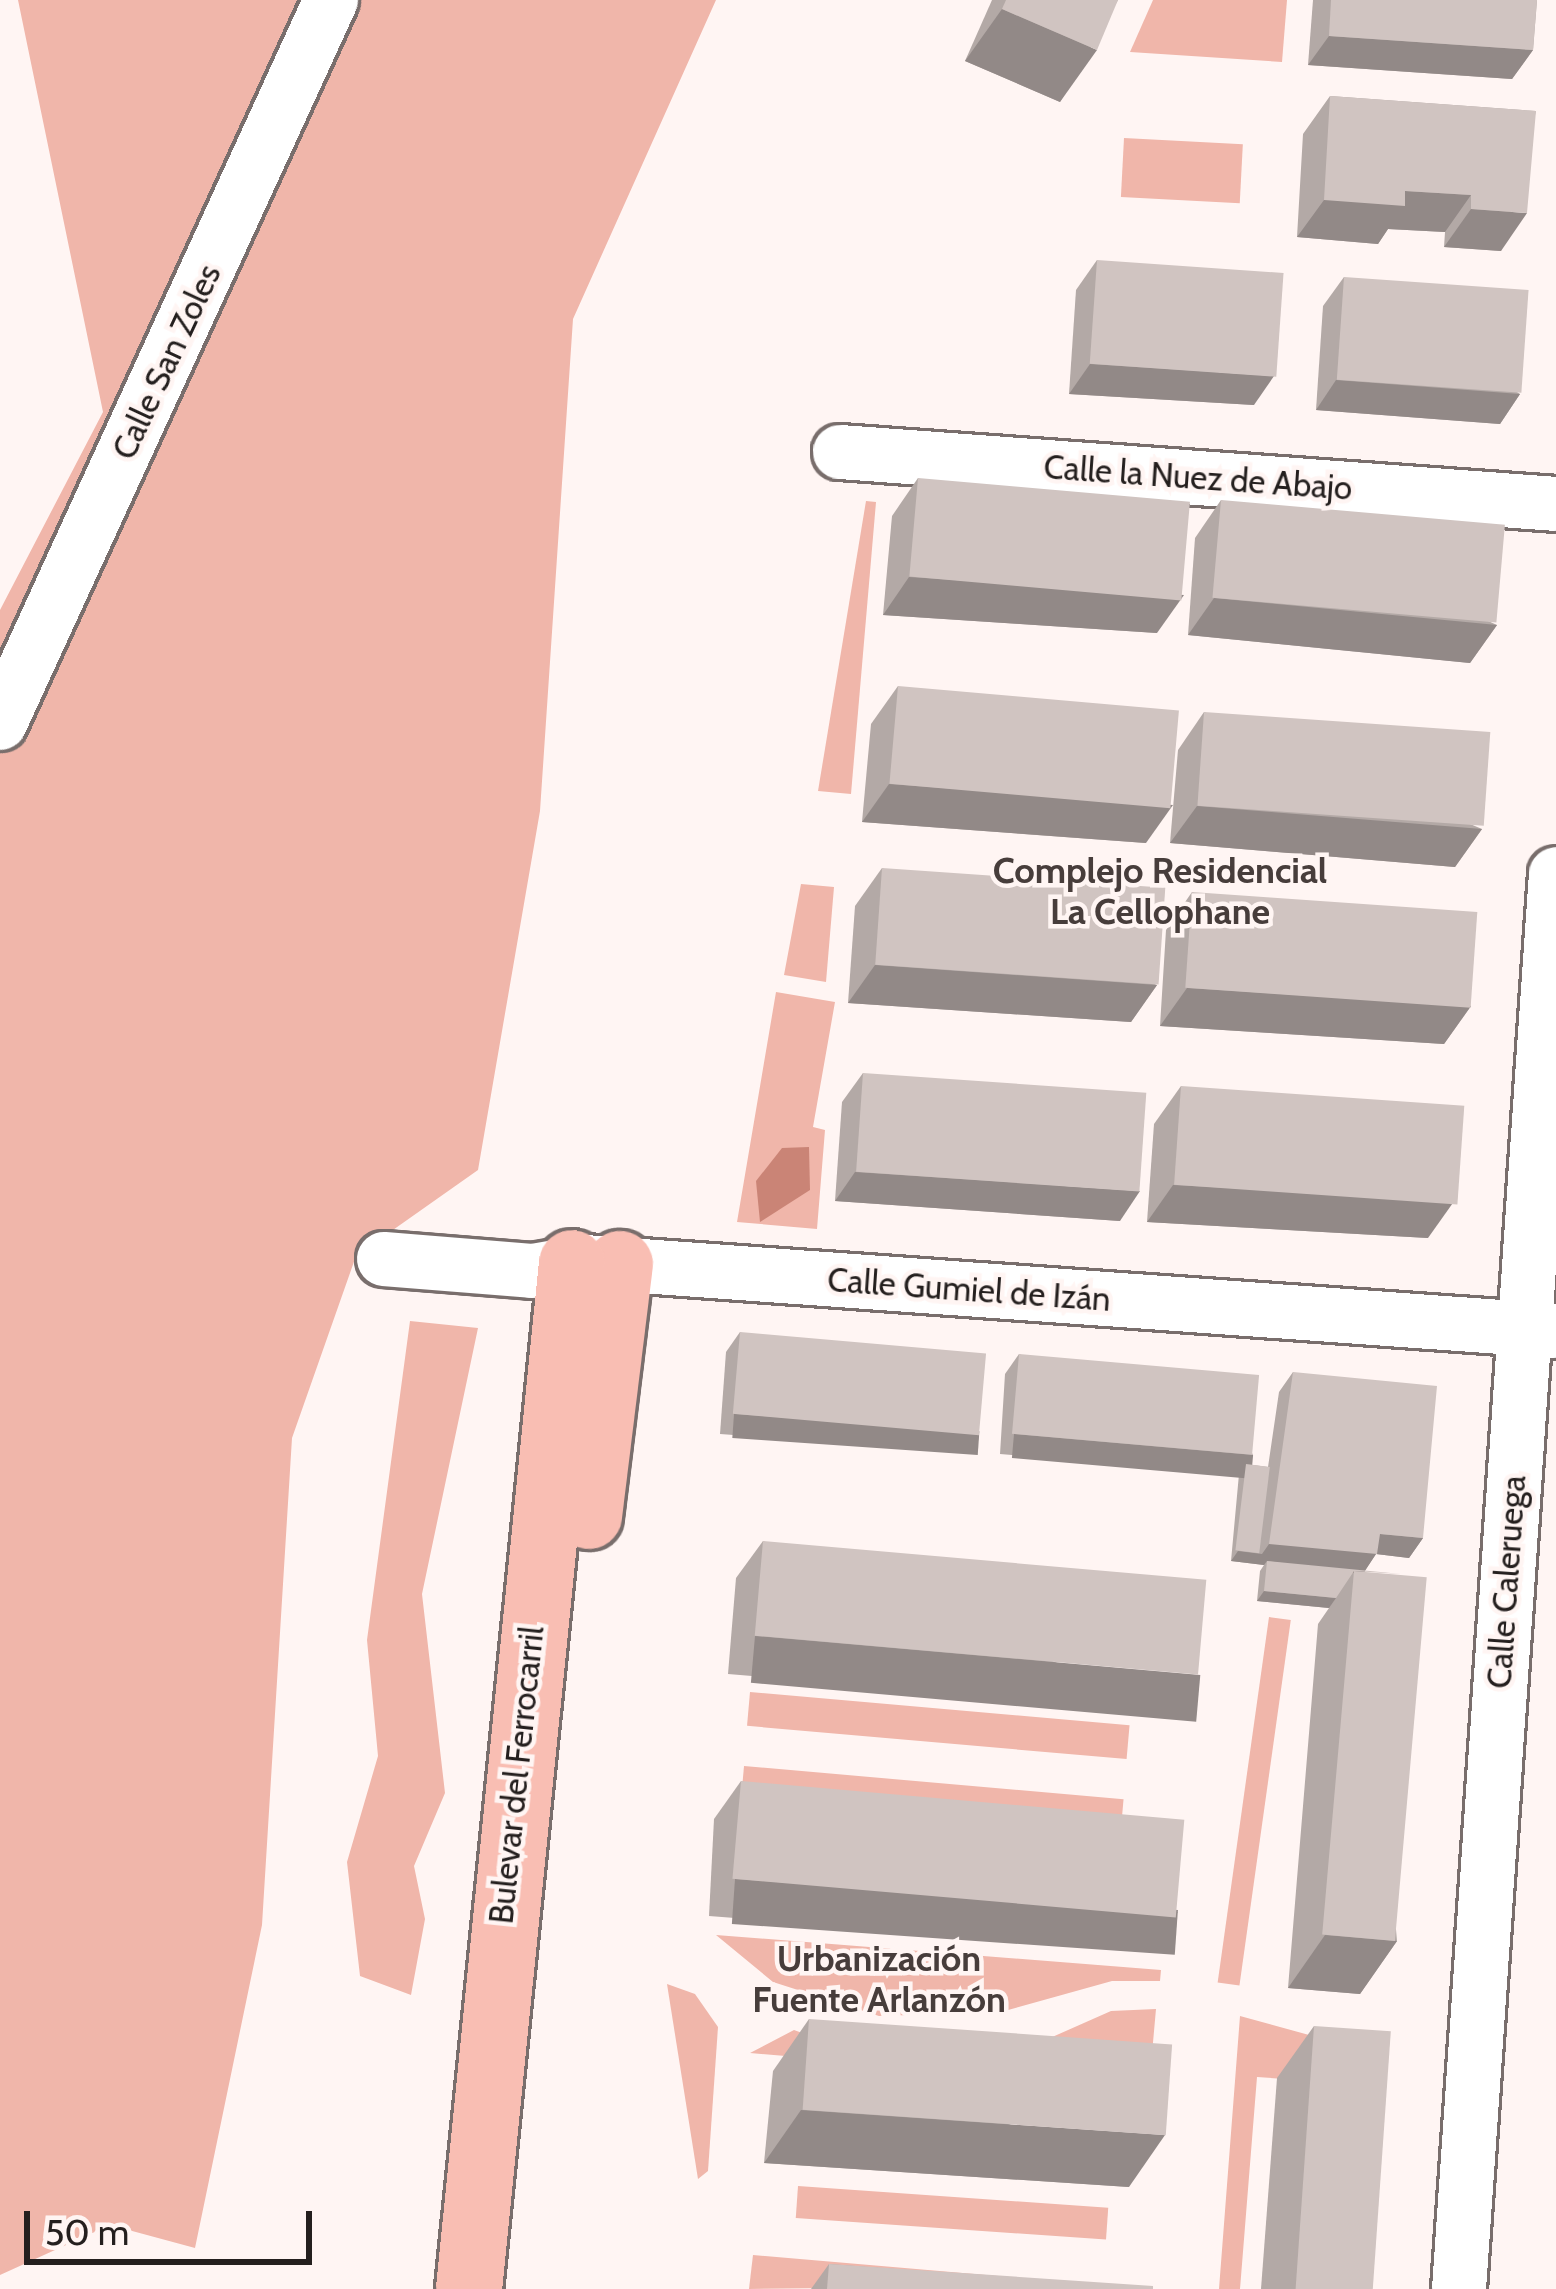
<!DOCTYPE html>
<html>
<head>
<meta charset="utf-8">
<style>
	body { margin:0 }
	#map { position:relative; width:1556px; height:2289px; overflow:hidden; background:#fff5f3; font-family:Cabin,sans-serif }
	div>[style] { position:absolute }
	.green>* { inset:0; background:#f0b6aa; transform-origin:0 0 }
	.water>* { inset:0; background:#ca8476 }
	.roads { filter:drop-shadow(3px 0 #796e6c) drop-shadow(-3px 0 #796e6c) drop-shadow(0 3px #796e6c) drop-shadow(0 -3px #796e6c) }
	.minor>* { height:54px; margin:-27px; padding:0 27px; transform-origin:27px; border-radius:27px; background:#fff }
	.major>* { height:66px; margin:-33px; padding:0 33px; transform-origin:33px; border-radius:33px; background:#f9beb3 }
	.wall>* { inset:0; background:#b3a9a6 }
	.shaded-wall>* { inset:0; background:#928987; transform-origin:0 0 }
	.building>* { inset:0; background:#d0c4c1; transform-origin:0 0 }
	span { translate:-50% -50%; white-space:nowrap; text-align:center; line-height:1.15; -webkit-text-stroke:9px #fff5f3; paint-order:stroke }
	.street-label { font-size:33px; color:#241f1e }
	.neighbourhood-label { font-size:36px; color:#473d3b; font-weight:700 }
	.scale { position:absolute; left:24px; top:2211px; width:288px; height:54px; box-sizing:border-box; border:6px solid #241f1e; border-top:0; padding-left:15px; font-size:36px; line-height:42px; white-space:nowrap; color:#241f1e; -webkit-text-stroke:9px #fff5f3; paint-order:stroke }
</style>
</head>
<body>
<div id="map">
	<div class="green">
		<i style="clip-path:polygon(18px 0,716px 0,573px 319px,540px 811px,478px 1170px,356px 1256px,292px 1438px,262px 1925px,195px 2248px,110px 2225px,0 2275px,0 610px,103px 412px)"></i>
		<i style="clip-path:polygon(1153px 0,1287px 0,1282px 62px,1130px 52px)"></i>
		<i style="left:1124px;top:138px;width:119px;height:59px;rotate:3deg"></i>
		<i style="clip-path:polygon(866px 501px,876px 502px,851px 794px,818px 791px)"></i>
		<i style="clip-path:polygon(801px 884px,834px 887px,826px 982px,784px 975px)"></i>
		<i style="clip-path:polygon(776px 992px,835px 1002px,813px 1127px,825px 1130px,817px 1229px,737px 1222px)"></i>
		<i style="clip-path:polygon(410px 1321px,478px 1328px,422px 1594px,445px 1793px,414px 1866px,425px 1919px,411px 1995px,360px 1976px,347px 1862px,378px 1756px,367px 1640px)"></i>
		<i style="left:1269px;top:1617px;width:22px;height:369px;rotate:8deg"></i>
		<i style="left:750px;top:1692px;width:381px;height:34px;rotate:5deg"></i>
		<i style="left:744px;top:1766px;width:381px;height:37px;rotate:5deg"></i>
		<i style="clip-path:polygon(716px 1935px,1161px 1970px,1160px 1981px,1112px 1981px,1001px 2012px,879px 2016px,773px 1982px)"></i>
		<i style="clip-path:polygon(667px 1984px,695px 1994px,718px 2027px,708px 2171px,698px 2179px)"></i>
		<i style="clip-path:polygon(1156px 2009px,1149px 2087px,750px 2053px,794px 2030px,835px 2045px,1050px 2038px,1111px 2011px)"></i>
		<i style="clip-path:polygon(1240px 2016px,1320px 2038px,1354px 2084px,1257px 2077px,1240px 2289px,1219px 2289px)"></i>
		<i style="left:798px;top:2186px;width:311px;height:32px;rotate:4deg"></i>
		<i style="clip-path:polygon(753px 2255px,1101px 2285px,749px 2289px)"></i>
	</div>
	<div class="water">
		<i style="clip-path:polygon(809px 1147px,810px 1190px,760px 1222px,756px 1181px,782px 1148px)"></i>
	</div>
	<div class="roads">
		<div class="minor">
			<i style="left:840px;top:452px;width:718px;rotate:4.15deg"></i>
			<i style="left:0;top:723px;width:795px;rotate:-65.4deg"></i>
			<i style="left:384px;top:1259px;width:148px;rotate:4.6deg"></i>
			<i style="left:532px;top:1271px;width:54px;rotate:-9.6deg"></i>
			<i style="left:585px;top:1262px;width:973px;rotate:4.06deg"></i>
			<i style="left:1459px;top:2289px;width:1418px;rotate:-86.08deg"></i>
		</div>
		<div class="major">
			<i style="left:589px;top:1516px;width:254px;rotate:-83deg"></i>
			<i style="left:469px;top:2289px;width:1031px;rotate:-84.27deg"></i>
		</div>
	</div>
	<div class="wall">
		<i style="clip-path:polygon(992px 0,1118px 0,1060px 102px,965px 61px)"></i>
		<i style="clip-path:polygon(1313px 0,1537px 0,1533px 50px,1512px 79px,1308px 65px)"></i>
		<i style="clip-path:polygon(1330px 96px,1536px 111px,1501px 251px,1444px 247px,1445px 232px,1388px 229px,1378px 244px,1297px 237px,1303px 134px)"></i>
		<i style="clip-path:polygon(1097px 260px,1254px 405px,1069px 394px,1076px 290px)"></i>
		<i style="clip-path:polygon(1344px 277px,1520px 394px,1500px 424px,1316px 410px,1323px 306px)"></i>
		<i style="clip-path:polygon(918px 478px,1157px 633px,883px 615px,892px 516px)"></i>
		<i style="clip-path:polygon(1221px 500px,1497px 625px,1470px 663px,1188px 635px,1195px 538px)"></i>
		<i style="clip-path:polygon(898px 686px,1146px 843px,862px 822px,871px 724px)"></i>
		<i style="clip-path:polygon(1204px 712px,1482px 829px,1455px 867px,1170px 843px,1178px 750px)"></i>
		<i style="clip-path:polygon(882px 868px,1157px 985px,1131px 1022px,848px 1003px,855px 906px)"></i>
		<i style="clip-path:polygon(1192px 892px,1471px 1006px,1444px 1044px,1160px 1026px,1166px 930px)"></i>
		<i style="clip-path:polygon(863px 1073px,1120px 1221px,835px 1201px,842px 1102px)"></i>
		<i style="clip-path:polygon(1181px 1086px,1428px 1238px,1147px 1222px,1154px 1124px)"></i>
		<i style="clip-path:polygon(740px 1332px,965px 1452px,720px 1434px,726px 1352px)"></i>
		<i style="clip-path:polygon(1019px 1354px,1253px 1454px,1239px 1474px,1000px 1454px,1005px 1374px)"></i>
		<i style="clip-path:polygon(1293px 1372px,1423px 1538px,1409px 1558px,1376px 1554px,1365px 1570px,1397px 1941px,1360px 1994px,1288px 1988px,1318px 1624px,1329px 1608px,1257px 1601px,1260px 1571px,1264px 1565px,1231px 1561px,1239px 1474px,1246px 1464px,1268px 1467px,1279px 1392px)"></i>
		<i style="clip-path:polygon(763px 1541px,1173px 1711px,728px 1674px,736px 1578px)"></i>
		<i style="clip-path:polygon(741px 1781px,1178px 1912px,1152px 1950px,709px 1916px,714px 1819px)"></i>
		<i style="clip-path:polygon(809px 2019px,1129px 2187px,764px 2163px,773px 2071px)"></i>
		<i style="clip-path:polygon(1314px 2026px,1371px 2289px,1261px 2289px,1277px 2078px)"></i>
		<i style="clip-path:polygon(829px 2264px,1153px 2289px,811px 2289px)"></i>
	</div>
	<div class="shaded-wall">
		<i style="clip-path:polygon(1002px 9px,1097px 50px,1060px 102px,965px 61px)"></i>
		<i style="clip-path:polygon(1329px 36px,1533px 50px,1512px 79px,1308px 65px)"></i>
		<i style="clip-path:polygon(1405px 191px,1471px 195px,1445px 232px,1388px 229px,1378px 244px,1297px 237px,1324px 200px)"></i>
		<i style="clip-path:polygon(1471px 209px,1527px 213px,1501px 251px,1444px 247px)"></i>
		<i style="clip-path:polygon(1090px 364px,1274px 376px,1254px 405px,1069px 394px)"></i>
		<i style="clip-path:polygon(1336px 380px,1520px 394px,1500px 424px,1316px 410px)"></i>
		<i style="clip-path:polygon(909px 577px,1184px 595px,1157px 633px,883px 615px)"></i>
		<i style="clip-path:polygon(1214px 598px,1497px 625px,1470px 663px,1188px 635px)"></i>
		<i style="clip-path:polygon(889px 784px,1173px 805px,1146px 843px,862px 822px)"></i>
		<i style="clip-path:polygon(1197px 806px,1482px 829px,1455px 867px,1170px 843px)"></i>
		<i style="clip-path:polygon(875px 965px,1157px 985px,1131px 1022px,848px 1003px)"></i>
		<i style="clip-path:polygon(1187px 988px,1471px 1006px,1444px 1044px,1160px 1026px)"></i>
		<i style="clip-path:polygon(855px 1172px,1140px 1191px,1120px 1221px,835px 1201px)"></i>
		<i style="clip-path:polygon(1173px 1185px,1455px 1200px,1428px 1238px,1147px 1222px)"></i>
		<i style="left:734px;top:1414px;width:246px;height:24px;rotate:4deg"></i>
		<i style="left:1014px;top:1434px;width:240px;height:24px;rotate:5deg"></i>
		<i style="clip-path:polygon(1380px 1534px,1423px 1538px,1409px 1558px,1376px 1554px,1363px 1574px,1267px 1561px,1264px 1565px,1231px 1561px,1238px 1551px,1262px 1554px,1269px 1544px)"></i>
		<i style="clip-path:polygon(1264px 1591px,1336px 1598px,1329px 1608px,1257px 1601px)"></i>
		<i style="left:755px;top:1636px;width:447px;height:47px;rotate:5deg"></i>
		<i style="left:735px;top:1879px;width:444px;height:45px;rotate:4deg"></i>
		<i style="clip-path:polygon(1325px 1935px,1397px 1941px,1360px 1994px,1288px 1988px)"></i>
		<i style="clip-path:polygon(801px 2110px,1165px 2135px,1129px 2187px,764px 2163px)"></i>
	</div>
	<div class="building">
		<i style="clip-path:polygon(1006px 0,1118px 0,1097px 50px,1002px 9px)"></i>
		<i style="clip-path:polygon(1331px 0,1537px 0,1533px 50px,1329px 36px)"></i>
		<i style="clip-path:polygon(1330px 96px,1536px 111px,1527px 213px,1471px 209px,1471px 195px,1405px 191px,1405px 206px,1324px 200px)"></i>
		<i style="left:1097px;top:260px;width:187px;height:104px;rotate:4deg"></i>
		<i style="left:1344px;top:277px;width:185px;height:103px;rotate:4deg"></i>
		<i style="left:918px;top:478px;width:273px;height:99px;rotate:5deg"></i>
		<i style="left:1221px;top:500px;width:285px;height:98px;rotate:5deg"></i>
		<i style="left:898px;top:686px;width:282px;height:98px;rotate:5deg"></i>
		<i style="left:1204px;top:712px;width:287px;height:94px;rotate:4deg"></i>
		<i style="left:882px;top:868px;width:284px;height:97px;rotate:4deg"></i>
		<i style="left:1192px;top:892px;width:286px;height:96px;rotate:4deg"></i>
		<i style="left:863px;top:1073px;width:284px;height:99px;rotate:4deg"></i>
		<i style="left:1181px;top:1086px;width:284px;height:99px;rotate:4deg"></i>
		<i style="left:740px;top:1332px;width:247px;height:82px;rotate:5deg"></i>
		<i style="left:1019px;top:1354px;width:241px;height:80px;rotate:5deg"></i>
		<i style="clip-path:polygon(1293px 1372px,1437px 1386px,1423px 1538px,1380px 1534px,1377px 1554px,1269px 1544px)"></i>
		<i style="left:1246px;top:1464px;width:24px;height:87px;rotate:7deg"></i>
		<i style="left:763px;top:1541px;width:445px;height:95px;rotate:5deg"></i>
		<i style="clip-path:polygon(1267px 1561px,1401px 1574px,1354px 1571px,1336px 1598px,1264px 1591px)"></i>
		<i style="left:1354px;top:1571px;width:73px;height:365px;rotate:5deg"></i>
		<i style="left:741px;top:1781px;width:445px;height:98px;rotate:5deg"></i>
		<i style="left:809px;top:2019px;width:364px;height:91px;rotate:4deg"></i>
		<i style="left:1314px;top:2026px;width:77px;height:264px;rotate:4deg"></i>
		<i style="clip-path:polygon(829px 2264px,1153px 2286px,1153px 2289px,827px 2289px)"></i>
	</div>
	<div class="street-label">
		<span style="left:167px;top:362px;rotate:-65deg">Calle San Zoles</span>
		<span style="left:1198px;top:478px;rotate:4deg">Calle la Nuez de Abajo</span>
		<span style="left:969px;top:1290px;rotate:4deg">Calle Gumiel de Izán</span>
		<span style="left:1507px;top:1582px;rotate:-86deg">Calle Caleruega</span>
		<span style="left:517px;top:1775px;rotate:-84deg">Bulevar del Ferrocarril</span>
	</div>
	<div class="neighbourhood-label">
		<span style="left:1160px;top:891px">Complejo Residencial<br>La Cellophane</span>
		<span style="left:879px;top:1979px">Urbanización<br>Fuente Arlanzón</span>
	</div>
	<div class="scale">50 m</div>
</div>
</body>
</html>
